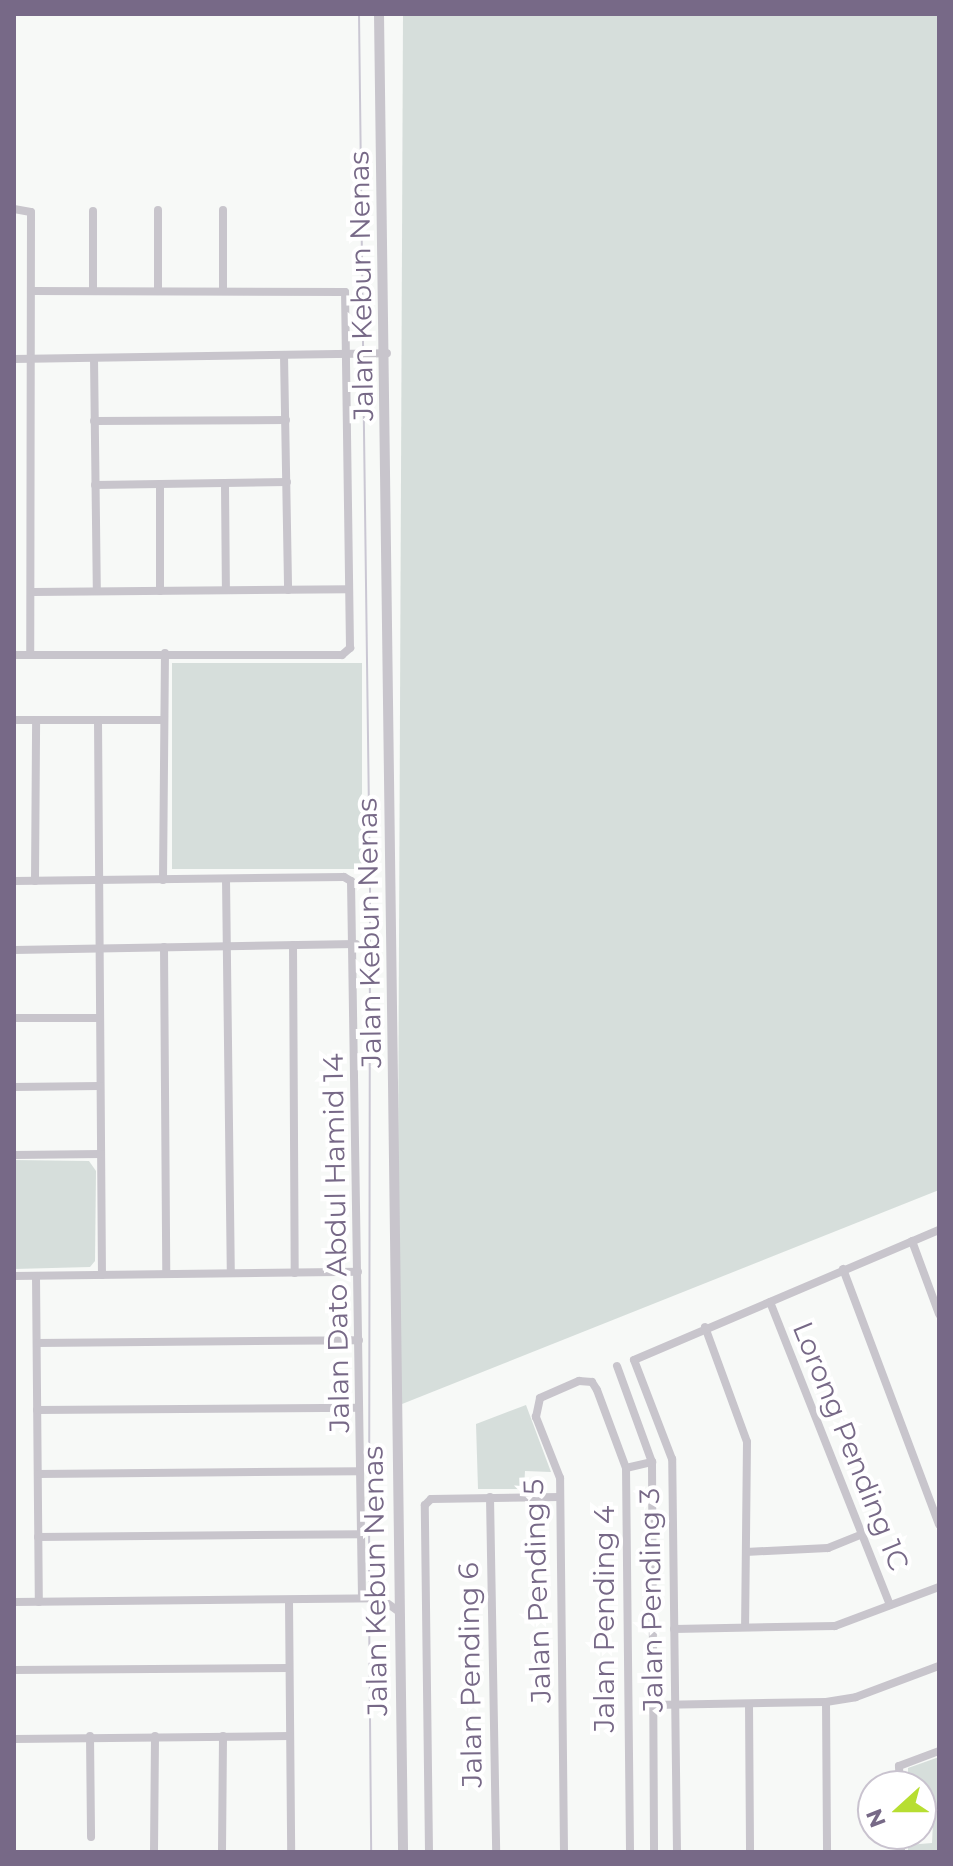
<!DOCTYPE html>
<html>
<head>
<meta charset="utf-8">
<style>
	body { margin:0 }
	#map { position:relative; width:953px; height:1866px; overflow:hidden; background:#f7f9f7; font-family:Montserrat,sans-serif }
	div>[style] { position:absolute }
	.green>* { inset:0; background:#d6dedb; transform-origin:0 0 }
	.stream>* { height:2px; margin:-1px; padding:0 1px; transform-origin:1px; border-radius:1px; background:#cac7d3 }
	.minor>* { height:8px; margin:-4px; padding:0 4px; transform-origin:4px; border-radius:4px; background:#c8c5cc }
	.tertiary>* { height:10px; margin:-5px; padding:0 5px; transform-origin:5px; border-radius:5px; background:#c8c5cc }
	span { translate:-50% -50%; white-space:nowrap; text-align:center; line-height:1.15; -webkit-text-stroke:8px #fff; paint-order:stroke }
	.street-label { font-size:28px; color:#776987 }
	.frame { position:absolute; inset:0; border:16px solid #776987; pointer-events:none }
	.north { position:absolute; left:857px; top:1770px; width:80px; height:80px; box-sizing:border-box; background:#fff; border:2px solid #c9c3cf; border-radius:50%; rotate:249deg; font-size:22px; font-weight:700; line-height:32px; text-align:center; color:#776987 }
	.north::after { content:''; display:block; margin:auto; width:28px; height:36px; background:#b7de32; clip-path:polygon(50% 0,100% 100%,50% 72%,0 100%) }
</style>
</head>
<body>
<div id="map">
	<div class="green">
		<i style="clip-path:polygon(403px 14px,939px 14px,939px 1190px,397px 1406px)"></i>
		<i style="left:362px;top:663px;width:206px;height:190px;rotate:90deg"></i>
		<i style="clip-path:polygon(14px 1160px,89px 1161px,96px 1171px,95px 1261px,90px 1267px,14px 1269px)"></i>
		<i style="clip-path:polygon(526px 1405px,551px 1472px,525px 1471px,524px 1489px,478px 1489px,476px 1424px)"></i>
		<i style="clip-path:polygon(939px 1757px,939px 1852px,908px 1852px,908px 1845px,932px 1843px,934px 1801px,921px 1801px,921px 1786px,908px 1786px,908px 1768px)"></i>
	</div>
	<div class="stream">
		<i style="left:359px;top:14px;width:335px;rotate:89.3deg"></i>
		<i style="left:363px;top:355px;width:537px;rotate:89.25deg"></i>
		<i style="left:370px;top:892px;width:705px;rotate:90.08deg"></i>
		<i style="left:369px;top:1603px;width:249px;rotate:89.5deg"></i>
	</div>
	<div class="minor">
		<i style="left:14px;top:209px;width:17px;rotate:10deg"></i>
		<i style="left:31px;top:212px;width:443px;rotate:90.1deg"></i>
		<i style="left:158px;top:210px;width:80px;rotate:90deg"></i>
		<i style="left:223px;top:210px;width:80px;rotate:90deg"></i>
		<i style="left:93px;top:211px;width:79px;rotate:90deg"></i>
		<i style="left:284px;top:355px;width:235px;rotate:89deg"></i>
		<i style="left:94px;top:358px;width:233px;rotate:89.3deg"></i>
		<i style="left:14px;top:359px;width:373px;rotate:-0.9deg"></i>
		<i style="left:94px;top:421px;width:192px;rotate:-0.3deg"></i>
		<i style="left:95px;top:485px;width:192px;rotate:-0.9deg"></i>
		<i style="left:160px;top:485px;width:106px;rotate:90deg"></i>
		<i style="left:225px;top:485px;width:105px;rotate:89.5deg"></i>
		<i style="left:33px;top:592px;width:316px;rotate:-0.5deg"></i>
		<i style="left:14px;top:655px;width:328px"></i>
		<i style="left:342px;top:655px;width:11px;rotate:-41deg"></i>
		<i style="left:350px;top:648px;width:356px;rotate:-90.8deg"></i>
		<i style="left:345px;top:292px;width:314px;rotate:-179.8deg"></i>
		<i style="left:14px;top:720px;width:150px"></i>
		<i style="left:98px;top:720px;width:555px;rotate:89.59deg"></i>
		<i style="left:226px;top:879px;width:394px;rotate:89.3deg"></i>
		<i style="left:163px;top:880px;width:227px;rotate:-89.5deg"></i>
		<i style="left:14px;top:881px;width:330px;rotate:-0.7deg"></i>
		<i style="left:344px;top:877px;width:8px;rotate:30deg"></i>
		<i style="left:351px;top:881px;width:716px;rotate:89.12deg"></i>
		<i style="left:35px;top:881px;width:161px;rotate:-89.6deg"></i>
		<i style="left:293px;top:945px;width:328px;rotate:89.7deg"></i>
		<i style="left:164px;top:947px;width:327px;rotate:89.6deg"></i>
		<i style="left:14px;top:950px;width:342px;rotate:-1deg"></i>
		<i style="left:14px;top:1018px;width:86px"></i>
		<i style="left:14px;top:1087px;width:86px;rotate:-0.7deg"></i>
		<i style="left:14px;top:1155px;width:87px;rotate:-0.7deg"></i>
		<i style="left:912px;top:1241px;width:78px;rotate:69.7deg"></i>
		<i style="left:843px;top:1269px;width:273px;rotate:69.4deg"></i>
		<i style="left:14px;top:1276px;width:344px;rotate:-0.7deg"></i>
		<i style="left:36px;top:1276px;width:326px;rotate:89.5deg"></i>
		<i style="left:770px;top:1302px;width:326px;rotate:68.4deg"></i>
		<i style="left:705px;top:1327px;width:122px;rotate:69.9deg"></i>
		<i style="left:747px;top:1442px;width:185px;rotate:90.6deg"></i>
		<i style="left:37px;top:1343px;width:322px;rotate:-0.5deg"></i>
		<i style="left:617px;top:1366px;width:102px;rotate:70deg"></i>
		<i style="left:652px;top:1462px;width:390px;rotate:89.7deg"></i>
		<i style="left:37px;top:1410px;width:322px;rotate:-0.4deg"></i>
		<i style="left:626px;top:1468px;width:27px;rotate:-13deg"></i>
		<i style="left:38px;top:1474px;width:322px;rotate:-0.5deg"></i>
		<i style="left:490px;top:1497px;width:355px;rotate:89deg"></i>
		<i style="left:38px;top:1537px;width:323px;rotate:-0.5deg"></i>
		<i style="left:746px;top:1552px;width:82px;rotate:-2.8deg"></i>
		<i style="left:828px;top:1548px;width:37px;rotate:-22deg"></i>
		<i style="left:289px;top:1601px;width:251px;rotate:89.5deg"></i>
		<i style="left:14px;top:1602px;width:366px;rotate:-0.6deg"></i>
		<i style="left:380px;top:1598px;width:24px;rotate:36deg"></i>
		<i style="left:674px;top:1629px;width:161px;rotate:-1.1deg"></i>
		<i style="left:835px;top:1626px;width:111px;rotate:-20.6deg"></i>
		<i style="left:14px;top:1670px;width:275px;rotate:-0.4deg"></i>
		<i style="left:826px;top:1702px;width:150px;rotate:89.6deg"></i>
		<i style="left:749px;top:1704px;width:148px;rotate:89.6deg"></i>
		<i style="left:653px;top:1705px;width:173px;rotate:-1deg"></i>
		<i style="left:826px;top:1702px;width:30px;rotate:-9deg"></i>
		<i style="left:856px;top:1697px;width:89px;rotate:-20.5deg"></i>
		<i style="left:90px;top:1736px;width:101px;rotate:89.4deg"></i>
		<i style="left:14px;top:1739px;width:276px;rotate:-0.6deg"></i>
		<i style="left:900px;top:1786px;width:20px;rotate:-93deg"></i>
		<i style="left:899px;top:1766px;width:43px;rotate:-20.6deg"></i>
		<i style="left:901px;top:1834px;width:18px;rotate:90deg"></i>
		<i style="left:154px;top:1852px;width:116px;rotate:-89.5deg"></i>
		<i style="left:222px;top:1852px;width:116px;rotate:-89.5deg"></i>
		<i style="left:429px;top:1852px;width:347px;rotate:-90.7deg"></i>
		<i style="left:425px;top:1505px;width:8px;rotate:-45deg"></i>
		<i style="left:431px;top:1499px;width:129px;rotate:-0.9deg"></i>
		<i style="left:564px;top:1852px;width:374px;rotate:-90.6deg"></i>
		<i style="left:560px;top:1478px;width:66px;rotate:-111.5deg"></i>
		<i style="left:536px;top:1417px;width:19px;rotate:-78deg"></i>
		<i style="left:540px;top:1398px;width:43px;rotate:-23.6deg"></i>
		<i style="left:579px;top:1381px;width:13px;rotate:4deg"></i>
		<i style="left:592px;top:1382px;width:9px;rotate:58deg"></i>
		<i style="left:597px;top:1390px;width:83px;rotate:69.6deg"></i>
		<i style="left:626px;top:1468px;width:384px;rotate:89.4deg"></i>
		<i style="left:677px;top:1852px;width:393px;rotate:-90.7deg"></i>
		<i style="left:672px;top:1459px;width:106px;rotate:-111deg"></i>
		<i style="left:634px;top:1360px;width:332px;rotate:-23.1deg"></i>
	</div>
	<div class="tertiary">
		<i style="left:379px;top:14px;width:1838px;rotate:89.25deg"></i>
	</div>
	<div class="street-label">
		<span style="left:361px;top:286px;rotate:-91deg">Jalan Kebun Nenas</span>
		<span style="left:369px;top:933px;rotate:-91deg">Jalan Kebun Nenas</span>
		<span style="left:336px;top:1243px;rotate:-91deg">Jalan Dato Abdul Hamid 14</span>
		<span style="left:851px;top:1446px;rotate:68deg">Lorong Pending 1C</span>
		<span style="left:375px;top:1581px;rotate:-91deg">Jalan Kebun Nenas</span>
		<span style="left:537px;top:1591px;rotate:-92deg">Jalan Pending 5</span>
		<span style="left:651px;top:1600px;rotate:-91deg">Jalan Pending 3</span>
		<span style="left:604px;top:1619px;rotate:-90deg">Jalan Pending 4</span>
		<span style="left:470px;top:1675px;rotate:-91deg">Jalan Pending 6</span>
	</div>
	<div class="frame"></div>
	<div class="north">N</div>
</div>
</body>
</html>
